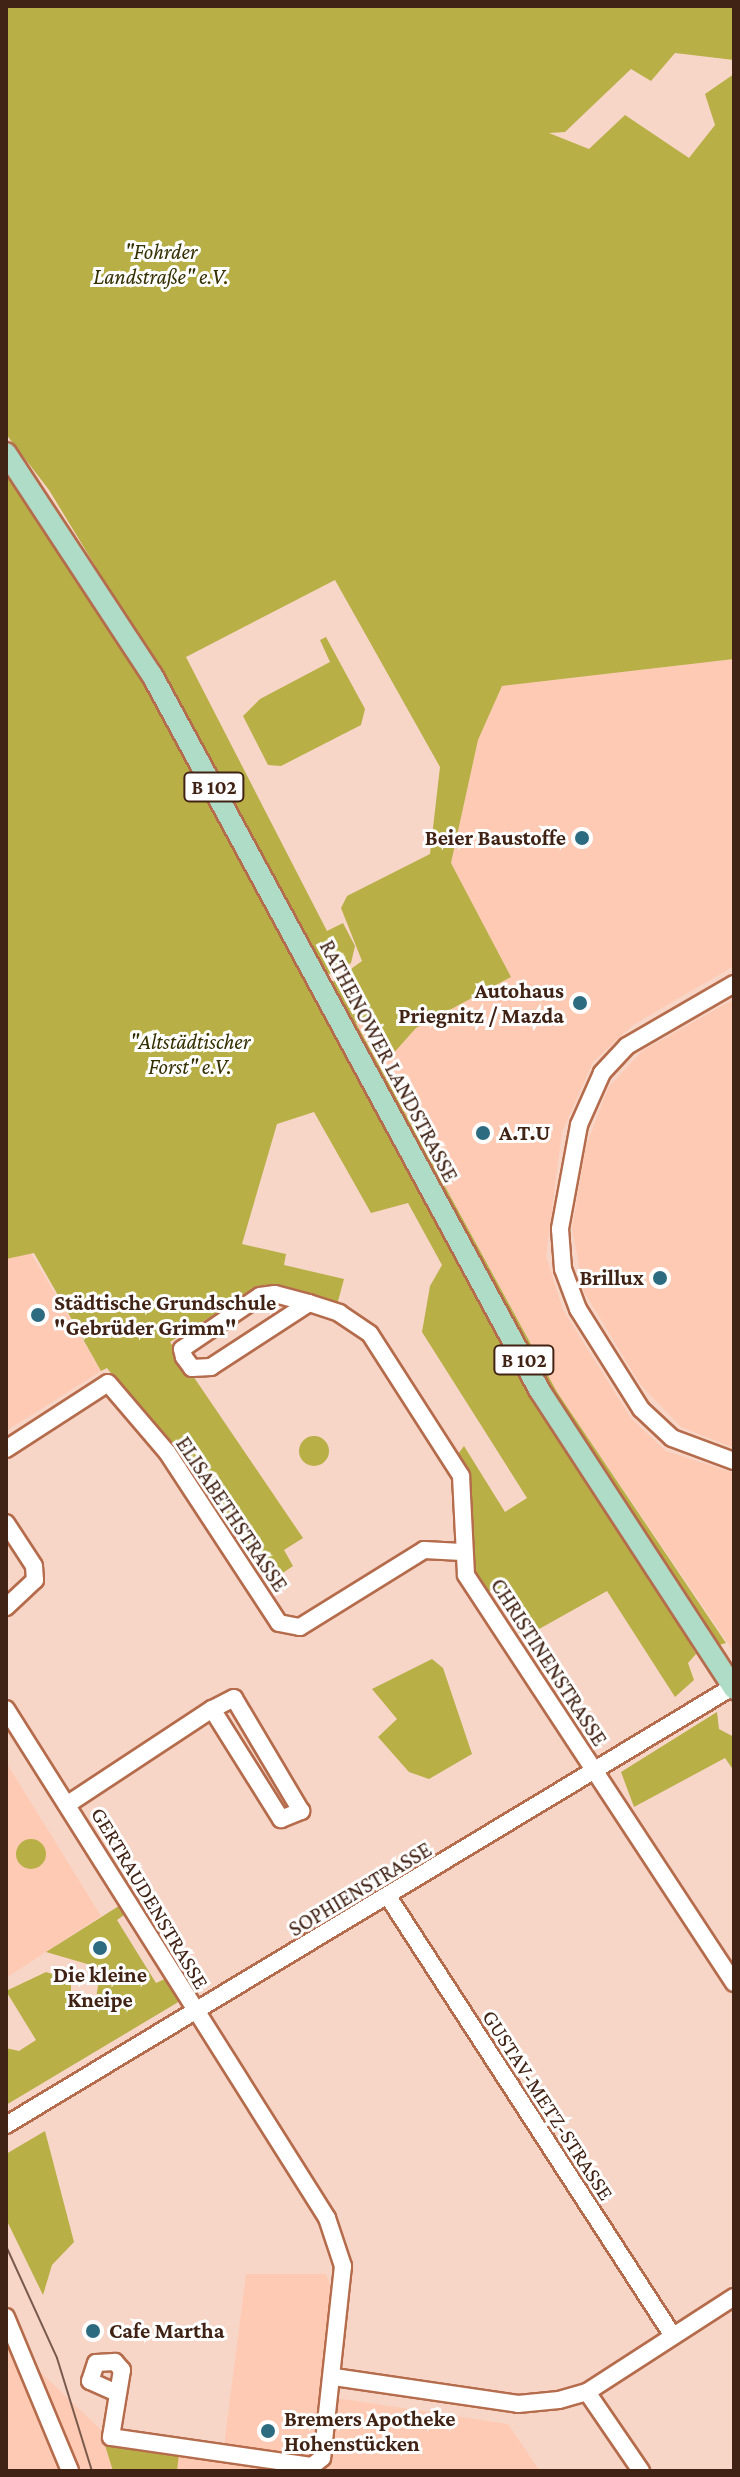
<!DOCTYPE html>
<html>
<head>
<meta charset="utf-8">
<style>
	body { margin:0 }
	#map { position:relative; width:740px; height:2477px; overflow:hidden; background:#f7d6c8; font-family:"Crimson Pro",serif }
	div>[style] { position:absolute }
	.built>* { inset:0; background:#ffcab3 }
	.green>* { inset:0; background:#b8af47 }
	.round { border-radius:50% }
	.roads { filter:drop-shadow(2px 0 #b56c4c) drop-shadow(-2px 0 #b56c4c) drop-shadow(0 2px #b56c4c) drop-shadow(0 -2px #b56c4c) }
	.minor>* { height:16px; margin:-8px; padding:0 8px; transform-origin:8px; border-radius:8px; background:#fff }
	.major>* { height:20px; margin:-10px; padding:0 10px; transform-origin:10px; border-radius:10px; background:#aedcc7 }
	.tram>* { height:2px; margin:-1px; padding:0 1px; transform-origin:1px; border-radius:1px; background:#795a4c }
	.dots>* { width:22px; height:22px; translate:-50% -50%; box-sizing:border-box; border:4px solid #fff; border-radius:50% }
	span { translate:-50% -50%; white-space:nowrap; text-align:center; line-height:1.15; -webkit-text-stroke:6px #fff; paint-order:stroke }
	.shield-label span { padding:2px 6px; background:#fff; border:2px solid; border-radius:6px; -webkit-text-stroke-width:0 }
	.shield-label { font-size:20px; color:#412315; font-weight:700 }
	.park-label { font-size:22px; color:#353002; font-style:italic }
	.poi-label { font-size:22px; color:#412315; font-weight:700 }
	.right { translate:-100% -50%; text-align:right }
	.left { translate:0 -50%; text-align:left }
	.street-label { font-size:22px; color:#412315 }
	.frame { position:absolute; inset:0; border:8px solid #412315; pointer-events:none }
</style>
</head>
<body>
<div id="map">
	<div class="built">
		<i style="clip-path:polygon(734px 659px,734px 966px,633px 1025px,593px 1062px,562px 1132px,546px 1256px,563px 1310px,631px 1418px,666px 1451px,734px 1473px,734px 1652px,557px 1392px,356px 1022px,369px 1014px,392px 1055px,416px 1028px,511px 977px,451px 863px,478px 740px,502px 686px)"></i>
		<i style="clip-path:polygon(734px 999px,734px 1448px,681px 1427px,640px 1384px,584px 1292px,572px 1228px,586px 1146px,608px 1088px,642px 1051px)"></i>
		<i style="clip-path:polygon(29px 1250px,101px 1371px,6px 1431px,6px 1259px)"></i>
		<i style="clip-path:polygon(6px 1762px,101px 1916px,6px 1978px)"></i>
		<i style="clip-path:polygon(246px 2274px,326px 2274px,334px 2292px,330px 2397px,508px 2424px,540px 2471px,6px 2471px,6px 2339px,101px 2430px,224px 2446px)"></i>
	</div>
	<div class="green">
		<i style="clip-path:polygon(6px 6px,734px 6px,734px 60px,675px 53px,651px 81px,631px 69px,565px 132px,549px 133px,589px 149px,625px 115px,689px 158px,715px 125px,705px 94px,734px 74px,734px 659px,502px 686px,478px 740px,451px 863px,511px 977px,416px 1028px,392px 1055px,370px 1014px,356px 1023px,557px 1392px,726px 1643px,719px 1645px,535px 1367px,327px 986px,362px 961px,341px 908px,347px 896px,430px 854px,440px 767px,335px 580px,186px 657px,327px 931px,343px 923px,355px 946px,351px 963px,330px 974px,320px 971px,175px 697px,49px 490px,6px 434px)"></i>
		<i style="clip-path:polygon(6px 468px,84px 574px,696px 1654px,688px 1663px,694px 1680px,675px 1697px,607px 1591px,523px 1638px,492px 1590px,484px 1593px,471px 1572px,455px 1458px,464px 1446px,505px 1512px,527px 1498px,422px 1332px,430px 1286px,442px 1265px,408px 1203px,371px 1213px,314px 1112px,277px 1124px,242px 1244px,286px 1254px,284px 1265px,344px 1279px,337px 1305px,259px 1287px,170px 1342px,303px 1538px,284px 1550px,293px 1566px,268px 1583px,232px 1529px,224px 1533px,215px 1519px,224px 1513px,201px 1477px,193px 1482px,107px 1368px,101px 1371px,34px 1253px,6px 1259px)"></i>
		<i style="clip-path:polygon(326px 637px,365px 709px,361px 725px,281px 766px,268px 765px,243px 716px,260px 699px,330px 662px,320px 640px)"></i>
		<i class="round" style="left:299px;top:1436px;width:30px;height:30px"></i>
		<i style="clip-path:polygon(432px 1659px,443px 1668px,472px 1754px,429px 1779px,409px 1772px,378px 1737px,397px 1719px,372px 1689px)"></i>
		<i style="clip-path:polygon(717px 1712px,719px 1729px,734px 1737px,734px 1771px,725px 1758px,634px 1807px,621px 1772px)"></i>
		<i class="round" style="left:16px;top:1839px;width:30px;height:30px"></i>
		<i style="clip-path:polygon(122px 1904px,127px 1913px,117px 1920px,156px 1983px,167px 1978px,180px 2001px,6px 2105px,6px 2048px,19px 2051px,36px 2040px,6px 1991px,46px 1972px,71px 1980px,71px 1999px,95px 2004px,101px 1968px,46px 1952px)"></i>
		<i style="clip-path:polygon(45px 2131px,74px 2242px,52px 2265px,43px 2295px,6px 2219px,6px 2154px)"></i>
		<i style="clip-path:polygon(104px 2442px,179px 2454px,177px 2471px,113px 2471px)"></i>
	</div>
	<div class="roads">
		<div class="minor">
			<i style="left:734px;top:984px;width:124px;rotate:149.9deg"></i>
			<i style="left:627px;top:1046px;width:37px;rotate:133deg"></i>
			<i style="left:602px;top:1073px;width:57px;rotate:113.9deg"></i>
			<i style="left:579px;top:1125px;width:106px;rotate:100.4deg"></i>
			<i style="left:560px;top:1229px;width:40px;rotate:85.7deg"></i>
			<i style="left:563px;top:1269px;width:43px;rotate:69.4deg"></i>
			<i style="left:578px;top:1309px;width:118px;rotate:57.8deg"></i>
			<i style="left:641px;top:1409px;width:42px;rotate:43.1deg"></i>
			<i style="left:672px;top:1438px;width:66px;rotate:20.4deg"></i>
			<i style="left:309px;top:1303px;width:117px;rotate:146.9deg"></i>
			<i style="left:211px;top:1367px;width:19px;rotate:177deg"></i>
			<i style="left:192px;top:1368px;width:14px;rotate:-126deg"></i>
			<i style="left:184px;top:1357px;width:8px;rotate:-104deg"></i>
			<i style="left:182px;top:1349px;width:94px;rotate:-34.2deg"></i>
			<i style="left:260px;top:1296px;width:15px;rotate:-8deg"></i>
			<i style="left:275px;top:1294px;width:35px;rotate:15deg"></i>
			<i style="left:309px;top:1303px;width:32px;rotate:18deg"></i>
			<i style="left:339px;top:1313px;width:37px;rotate:34deg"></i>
			<i style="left:370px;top:1334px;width:169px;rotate:57.3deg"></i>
			<i style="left:461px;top:1476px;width:99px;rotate:87.1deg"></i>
			<i style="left:466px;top:1575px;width:488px;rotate:56.7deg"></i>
			<i style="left:6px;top:1449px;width:121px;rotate:-32.9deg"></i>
			<i style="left:108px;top:1383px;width:91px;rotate:49.5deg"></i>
			<i style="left:167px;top:1452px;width:204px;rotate:56.8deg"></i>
			<i style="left:279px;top:1623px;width:21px;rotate:11deg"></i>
			<i style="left:300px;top:1627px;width:146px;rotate:-31.8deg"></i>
			<i style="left:424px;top:1550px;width:38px;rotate:3deg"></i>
			<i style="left:6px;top:1523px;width:51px;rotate:56.9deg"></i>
			<i style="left:34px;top:1566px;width:14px;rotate:86deg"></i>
			<i style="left:35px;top:1580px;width:40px;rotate:137deg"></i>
			<i style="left:6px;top:1709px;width:602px;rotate:57.76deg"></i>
			<i style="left:327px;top:2218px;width:51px;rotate:71.6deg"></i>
			<i style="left:343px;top:2266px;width:193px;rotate:96.2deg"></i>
			<i style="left:322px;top:2458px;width:13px;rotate:141deg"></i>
			<i style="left:312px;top:2466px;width:203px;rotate:-171.8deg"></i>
			<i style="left:111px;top:2437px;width:68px;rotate:-80.7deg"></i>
			<i style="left:122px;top:2370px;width:11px;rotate:-131deg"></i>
			<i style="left:115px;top:2362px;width:19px;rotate:177deg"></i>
			<i style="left:96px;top:2363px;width:19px;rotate:108deg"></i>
			<i style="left:90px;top:2381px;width:27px;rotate:24deg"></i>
			<i style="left:68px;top:1804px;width:173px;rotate:-33.4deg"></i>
			<i style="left:212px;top:1709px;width:130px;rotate:57.9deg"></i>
			<i style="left:281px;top:1819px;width:22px;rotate:-22deg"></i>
			<i style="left:301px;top:1811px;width:131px;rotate:-120.7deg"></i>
			<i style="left:234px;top:1698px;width:25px;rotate:153deg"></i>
			<i style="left:389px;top:1898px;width:522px;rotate:57.04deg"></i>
			<i style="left:6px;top:2125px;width:850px;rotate:-31.09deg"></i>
			<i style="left:6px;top:2317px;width:167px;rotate:67.4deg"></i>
			<i style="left:334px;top:2377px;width:186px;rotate:8.3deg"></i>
			<i style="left:518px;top:2404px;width:41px;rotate:-5.6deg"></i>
			<i style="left:559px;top:2400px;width:29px;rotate:-16deg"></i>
			<i style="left:587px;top:2392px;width:175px;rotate:-32.9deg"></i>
			<i style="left:587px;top:2392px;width:96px;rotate:55.6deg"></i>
		</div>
		<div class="major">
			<i style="left:6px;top:453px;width:266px;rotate:56.7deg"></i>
			<i style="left:152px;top:675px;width:814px;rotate:61.55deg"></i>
			<i style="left:540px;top:1391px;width:356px;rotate:56.9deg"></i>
		</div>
	</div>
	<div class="tram">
		<i style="left:6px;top:2246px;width:123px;rotate:65.5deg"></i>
		<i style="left:57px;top:2358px;width:118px;rotate:72.8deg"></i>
	</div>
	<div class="dots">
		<i style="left:582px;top:838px;background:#2c6b80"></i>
		<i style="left:580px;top:1003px;background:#2c6b80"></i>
		<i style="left:483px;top:1133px;background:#2c6b80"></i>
		<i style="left:660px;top:1278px;background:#2c6b80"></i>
		<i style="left:38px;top:1315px;background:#2c6b80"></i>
		<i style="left:100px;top:1948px;background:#2c6b80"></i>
		<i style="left:93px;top:2331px;background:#2c6b80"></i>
		<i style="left:268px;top:2431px;background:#2c6b80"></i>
	</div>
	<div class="shield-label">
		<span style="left:214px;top:787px">B 102</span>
		<span style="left:524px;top:1360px">B 102</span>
	</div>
	<div class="park-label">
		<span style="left:161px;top:264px">"Fohrder<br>Landstraße" e.V.</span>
		<span style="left:190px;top:1054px">"Altstädtischer<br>Forst" e.V.</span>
	</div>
	<div class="poi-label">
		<span class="right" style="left:566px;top:838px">Beier Baustoffe</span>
		<span class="right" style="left:564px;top:1003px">Autohaus<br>Priegnitz / Mazda</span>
		<span class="left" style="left:499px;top:1133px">A.T.U</span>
		<span class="right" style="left:644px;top:1278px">Brillux</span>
		<span class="left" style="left:54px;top:1315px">Städtische Grundschule<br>"Gebrüder Grimm"</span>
		<span style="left:100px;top:1987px">Die kleine<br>Kneipe</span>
		<span class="left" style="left:109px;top:2331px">Cafe Martha</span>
		<span class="left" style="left:284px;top:2431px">Bremers Apotheke<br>Hohenstücken</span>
	</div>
	<div class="street-label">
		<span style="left:389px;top:1061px;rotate:62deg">RATHENOWER LANDSTRASSE</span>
		<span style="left:232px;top:1514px;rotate:56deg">ELISABETHSTRASSE</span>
		<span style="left:549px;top:1662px;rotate:57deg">CHRISTINENSTRASSE</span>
		<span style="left:360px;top:1889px;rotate:-31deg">SOPHIENSTRASSE</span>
		<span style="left:150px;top:1898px;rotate:59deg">GERTRAUDENSTRASSE</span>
		<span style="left:548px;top:2105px;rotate:57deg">GUSTAV-METZ-STRASSE</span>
	</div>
	<div class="frame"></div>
</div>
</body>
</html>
